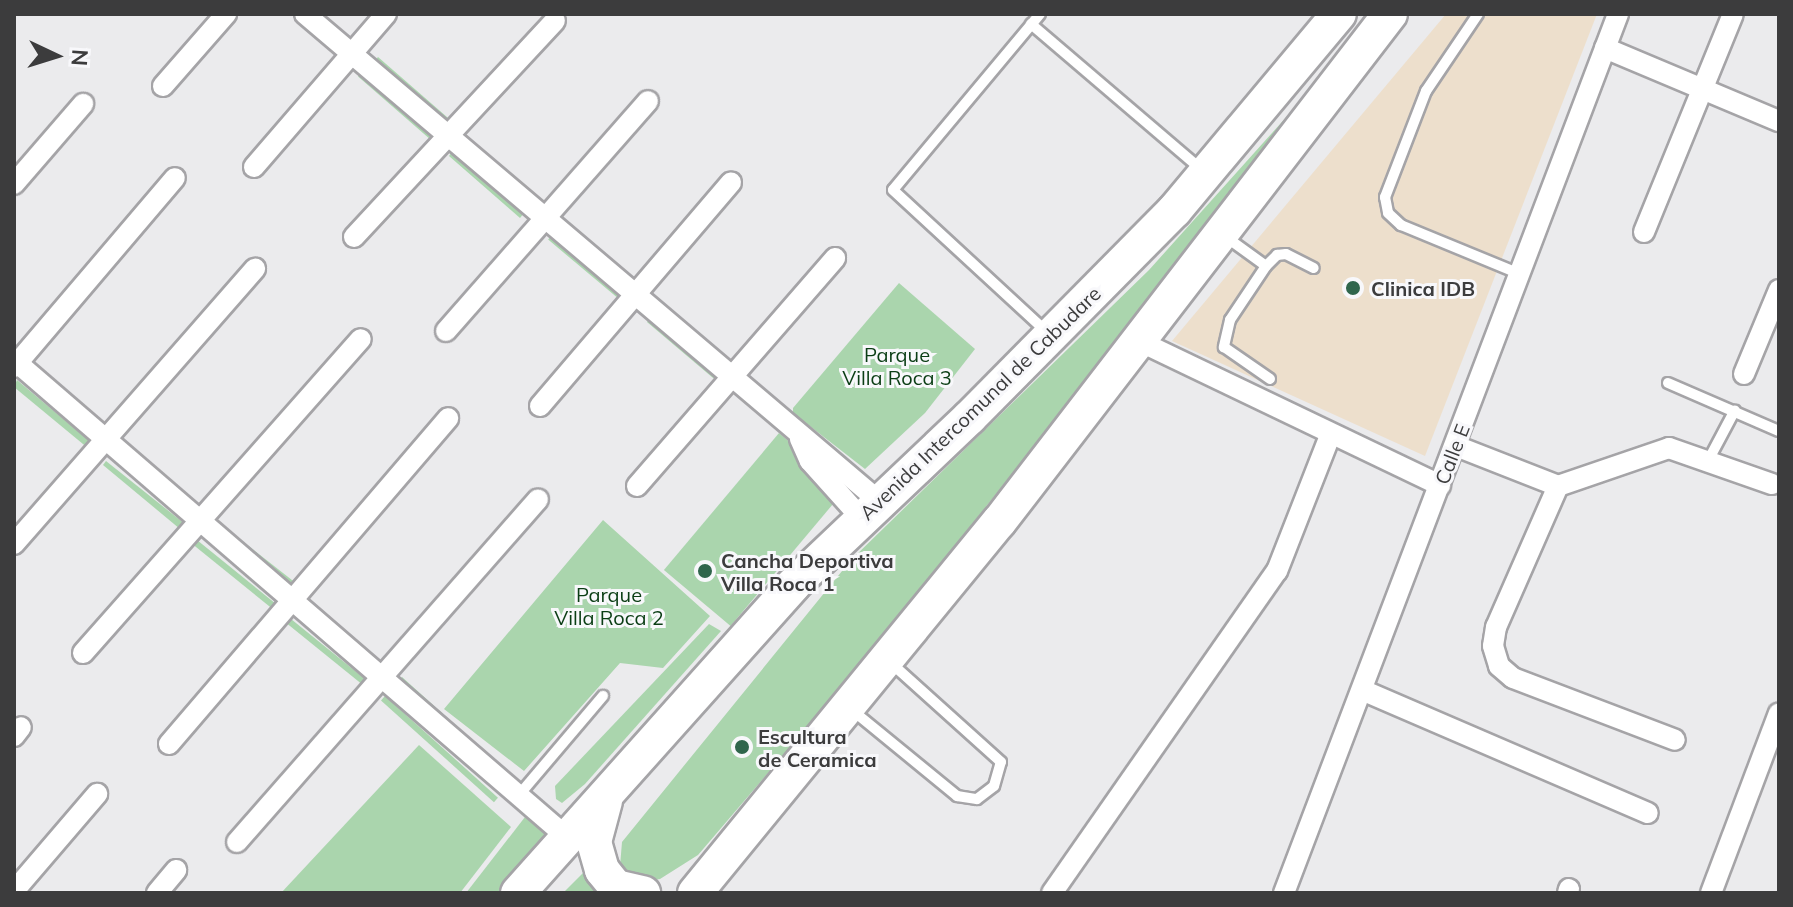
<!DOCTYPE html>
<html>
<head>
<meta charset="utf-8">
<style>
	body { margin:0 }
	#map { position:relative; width:1793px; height:907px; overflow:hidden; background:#ebebed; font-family:Mulish,sans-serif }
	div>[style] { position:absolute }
	.medical>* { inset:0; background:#eddfcc }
	.green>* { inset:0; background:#aad5ad; transform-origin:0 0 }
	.roads { filter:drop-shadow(2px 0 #a5a4a7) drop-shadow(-2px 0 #a5a4a7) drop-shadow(0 2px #a5a4a7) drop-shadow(0 -2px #a5a4a7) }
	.service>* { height:10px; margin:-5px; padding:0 5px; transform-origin:5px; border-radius:5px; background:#fff }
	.minor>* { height:20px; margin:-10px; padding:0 10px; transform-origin:10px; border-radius:10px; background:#fff }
	.trunk>* { height:34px; margin:-17px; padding:0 17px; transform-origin:17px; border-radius:17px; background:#fff }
	.dots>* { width:22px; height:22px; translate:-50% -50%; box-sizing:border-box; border:4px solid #f8f8fb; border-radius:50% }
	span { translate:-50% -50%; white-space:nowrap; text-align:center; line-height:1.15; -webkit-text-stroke:6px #f8f8fb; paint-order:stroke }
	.poi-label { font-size:20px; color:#3c3c3d; font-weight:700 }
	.left { translate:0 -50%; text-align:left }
	.park-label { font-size:20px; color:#0b3e15 }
	.street-label { font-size:20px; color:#3c3c3d }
	.frame { position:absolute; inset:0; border:16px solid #3c3c3d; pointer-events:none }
	.north { position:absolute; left:16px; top:16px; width:80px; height:80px; -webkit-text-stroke:6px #f8f8fb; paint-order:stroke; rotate:94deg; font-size:22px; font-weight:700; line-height:32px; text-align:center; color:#3c3c3d }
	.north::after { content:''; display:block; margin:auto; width:28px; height:36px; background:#3c3c3d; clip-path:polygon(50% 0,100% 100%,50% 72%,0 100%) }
</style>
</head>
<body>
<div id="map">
	<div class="medical">
		<i style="clip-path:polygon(1446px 14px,1597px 14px,1425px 456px,1172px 341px)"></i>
	</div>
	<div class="green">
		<i style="clip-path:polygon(1350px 46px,868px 656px,698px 855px,660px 879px,642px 882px,620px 866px,622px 842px,851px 560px,1149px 270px)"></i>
		<i style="left:378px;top:57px;width:94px;height:6px;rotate:41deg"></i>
		<i style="left:362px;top:72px;width:94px;height:6px;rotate:41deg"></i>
		<i style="clip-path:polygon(452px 152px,524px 213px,520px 218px,449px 156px)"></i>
		<i style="left:552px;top:235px;width:94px;height:6px;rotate:40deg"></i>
		<i style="clip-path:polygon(899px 283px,975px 349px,925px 413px,865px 469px,793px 413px,793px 408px)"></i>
		<i style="clip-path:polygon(651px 317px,722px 379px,719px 383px,647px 322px)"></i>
		<i style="clip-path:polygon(17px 380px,93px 444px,89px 449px,14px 387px)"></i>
		<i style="left:779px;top:433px;width:87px;height:179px;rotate:40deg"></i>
		<i style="clip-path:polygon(106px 461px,185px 524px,180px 529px,103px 465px)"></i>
		<i style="clip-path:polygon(603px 520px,710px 616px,663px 668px,620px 663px,524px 771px,444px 709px)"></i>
		<i style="clip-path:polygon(217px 521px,297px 584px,292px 589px,214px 526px)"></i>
		<i style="left:197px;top:540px;width:101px;height:6px;rotate:39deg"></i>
		<i style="left:291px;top:619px;width:101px;height:6px;rotate:39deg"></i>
		<i style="clip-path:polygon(709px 624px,721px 631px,585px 784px,562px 803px,556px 799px,555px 786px)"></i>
		<i style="left:402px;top:677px;width:154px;height:6px;rotate:42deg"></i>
		<i style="left:385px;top:696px;width:152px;height:6px;rotate:42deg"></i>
		<i style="clip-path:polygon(419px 745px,511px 827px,460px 893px,281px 893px)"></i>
		<i style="clip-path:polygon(525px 817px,549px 837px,501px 893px,466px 893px)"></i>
		<i style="clip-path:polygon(584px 872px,596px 893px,563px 893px)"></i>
	</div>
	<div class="roads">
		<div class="service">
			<i style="left:1040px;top:14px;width:229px;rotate:129.9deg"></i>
			<i style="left:893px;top:190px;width:208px;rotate:42.7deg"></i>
			<i style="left:1478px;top:14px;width:93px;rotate:124deg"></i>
			<i style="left:1426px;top:91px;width:114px;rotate:111.1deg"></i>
			<i style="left:1385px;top:197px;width:16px;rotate:79deg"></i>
			<i style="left:1388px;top:213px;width:18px;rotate:43deg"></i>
			<i style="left:1401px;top:225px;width:129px;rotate:22.4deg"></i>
			<i style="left:1031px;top:24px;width:226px;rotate:40.5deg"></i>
			<i style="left:1226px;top:237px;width:49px;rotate:35.9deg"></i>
			<i style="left:1266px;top:266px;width:65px;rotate:123.7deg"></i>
			<i style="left:1230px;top:320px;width:28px;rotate:103deg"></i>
			<i style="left:1224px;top:347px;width:56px;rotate:34.8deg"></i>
			<i style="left:1266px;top:266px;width:16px;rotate:-45deg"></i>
			<i style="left:1277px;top:255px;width:9px;rotate:-6deg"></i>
			<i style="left:1286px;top:254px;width:31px;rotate:27deg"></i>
			<i style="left:1668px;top:383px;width:121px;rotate:23.4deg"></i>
			<i style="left:1709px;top:459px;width:55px;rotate:-62deg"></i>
			<i style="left:852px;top:710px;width:136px;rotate:39.3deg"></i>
			<i style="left:957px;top:796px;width:20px;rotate:9deg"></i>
			<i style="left:977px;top:799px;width:21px;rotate:-37deg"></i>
			<i style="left:994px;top:786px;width:25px;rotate:-74deg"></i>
			<i style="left:1001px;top:762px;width:148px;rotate:-138deg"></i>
			<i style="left:519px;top:795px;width:130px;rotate:-49.7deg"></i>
		</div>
		<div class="minor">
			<i style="left:305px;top:14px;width:754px;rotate:40.32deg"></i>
			<i style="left:1605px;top:48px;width:189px;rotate:22.8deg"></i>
			<i style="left:163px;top:86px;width:96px;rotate:-48.8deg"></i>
			<i style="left:254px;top:167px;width:202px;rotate:-49.2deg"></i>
			<i style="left:14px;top:184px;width:106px;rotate:-49.2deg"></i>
			<i style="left:1644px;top:232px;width:235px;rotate:-67.8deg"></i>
			<i style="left:354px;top:237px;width:295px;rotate:-47.1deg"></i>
			<i style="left:446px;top:331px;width:306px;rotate:-48.7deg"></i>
			<i style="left:1139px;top:341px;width:334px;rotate:25.6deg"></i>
			<i style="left:14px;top:360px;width:732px;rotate:40.79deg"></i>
			<i style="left:14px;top:367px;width:248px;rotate:-49.6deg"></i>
			<i style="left:1744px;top:374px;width:91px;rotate:-67.4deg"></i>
			<i style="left:540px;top:406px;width:294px;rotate:-49.5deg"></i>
			<i style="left:800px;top:439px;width:24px;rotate:66deg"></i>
			<i style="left:810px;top:461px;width:78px;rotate:48.1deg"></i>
			<i style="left:1456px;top:446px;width:110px;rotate:21.4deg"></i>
			<i style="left:1558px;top:486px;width:117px;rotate:-18.9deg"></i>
			<i style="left:1669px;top:448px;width:109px;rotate:19.3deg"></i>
			<i style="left:637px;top:486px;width:302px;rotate:-49deg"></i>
			<i style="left:1558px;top:486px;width:154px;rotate:113.7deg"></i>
			<i style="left:1496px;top:627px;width:19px;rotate:99deg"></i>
			<i style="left:1493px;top:646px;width:21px;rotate:73deg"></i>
			<i style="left:1499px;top:666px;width:18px;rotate:41deg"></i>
			<i style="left:1513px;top:678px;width:173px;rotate:20.9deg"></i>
			<i style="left:14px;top:544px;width:366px;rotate:-48.8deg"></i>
			<i style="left:83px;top:653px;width:419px;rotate:-48.5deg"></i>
			<i style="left:1362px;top:690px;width:311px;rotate:23.3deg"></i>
			<i style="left:14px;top:736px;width:11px;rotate:-52deg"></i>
			<i style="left:169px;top:744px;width:429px;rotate:-49.4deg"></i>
			<i style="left:237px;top:842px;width:456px;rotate:-48.7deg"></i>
			<i style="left:14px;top:891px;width:128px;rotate:-49.4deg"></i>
			<i style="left:157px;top:893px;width:30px;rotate:-50deg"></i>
			<i style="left:1052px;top:893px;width:393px;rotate:-55.1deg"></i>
			<i style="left:1277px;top:571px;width:145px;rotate:-68.6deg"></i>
			<i style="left:1284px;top:893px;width:940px;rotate:-69.19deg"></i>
			<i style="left:1568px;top:893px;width:4px;rotate:-76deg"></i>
			<i style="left:1711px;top:893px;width:192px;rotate:-69.3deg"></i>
		</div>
		<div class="trunk">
			<i style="left:605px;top:801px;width:42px;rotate:105deg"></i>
			<i style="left:594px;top:842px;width:29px;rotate:74deg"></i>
			<i style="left:602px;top:870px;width:22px;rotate:51deg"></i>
			<i style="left:616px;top:887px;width:28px;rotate:13deg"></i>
			<i style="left:518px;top:893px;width:413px;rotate:-48.2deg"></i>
			<i style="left:793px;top:585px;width:244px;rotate:-43.5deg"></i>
			<i style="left:970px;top:417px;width:290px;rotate:-45.3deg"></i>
			<i style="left:1174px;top:211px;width:257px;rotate:-50.1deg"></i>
			<i style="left:695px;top:893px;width:480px;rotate:-50.7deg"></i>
			<i style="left:999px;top:522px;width:641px;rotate:-52.42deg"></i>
		</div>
	</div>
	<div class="dots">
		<i style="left:1353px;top:288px;background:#30664c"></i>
		<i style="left:705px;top:571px;background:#30664c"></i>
		<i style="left:742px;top:747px;background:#30664c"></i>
	</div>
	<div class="poi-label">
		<span class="left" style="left:1371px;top:288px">Clinica IDB</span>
		<span class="left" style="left:721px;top:572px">Cancha Deportiva<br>Villa Roca 1</span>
		<span class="left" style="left:758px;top:748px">Escultura<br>de Ceramica</span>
	</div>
	<div class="park-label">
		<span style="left:897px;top:366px">Parque<br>Villa Roca 3</span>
		<span style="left:609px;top:606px">Parque<br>Villa Roca 2</span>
	</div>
	<div class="street-label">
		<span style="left:980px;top:403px;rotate:-44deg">Avenida Intercomunal de Cabudare</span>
		<span style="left:1452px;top:454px;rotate:-69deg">Calle E</span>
	</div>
	<div class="frame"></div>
	<div class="north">N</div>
</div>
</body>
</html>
